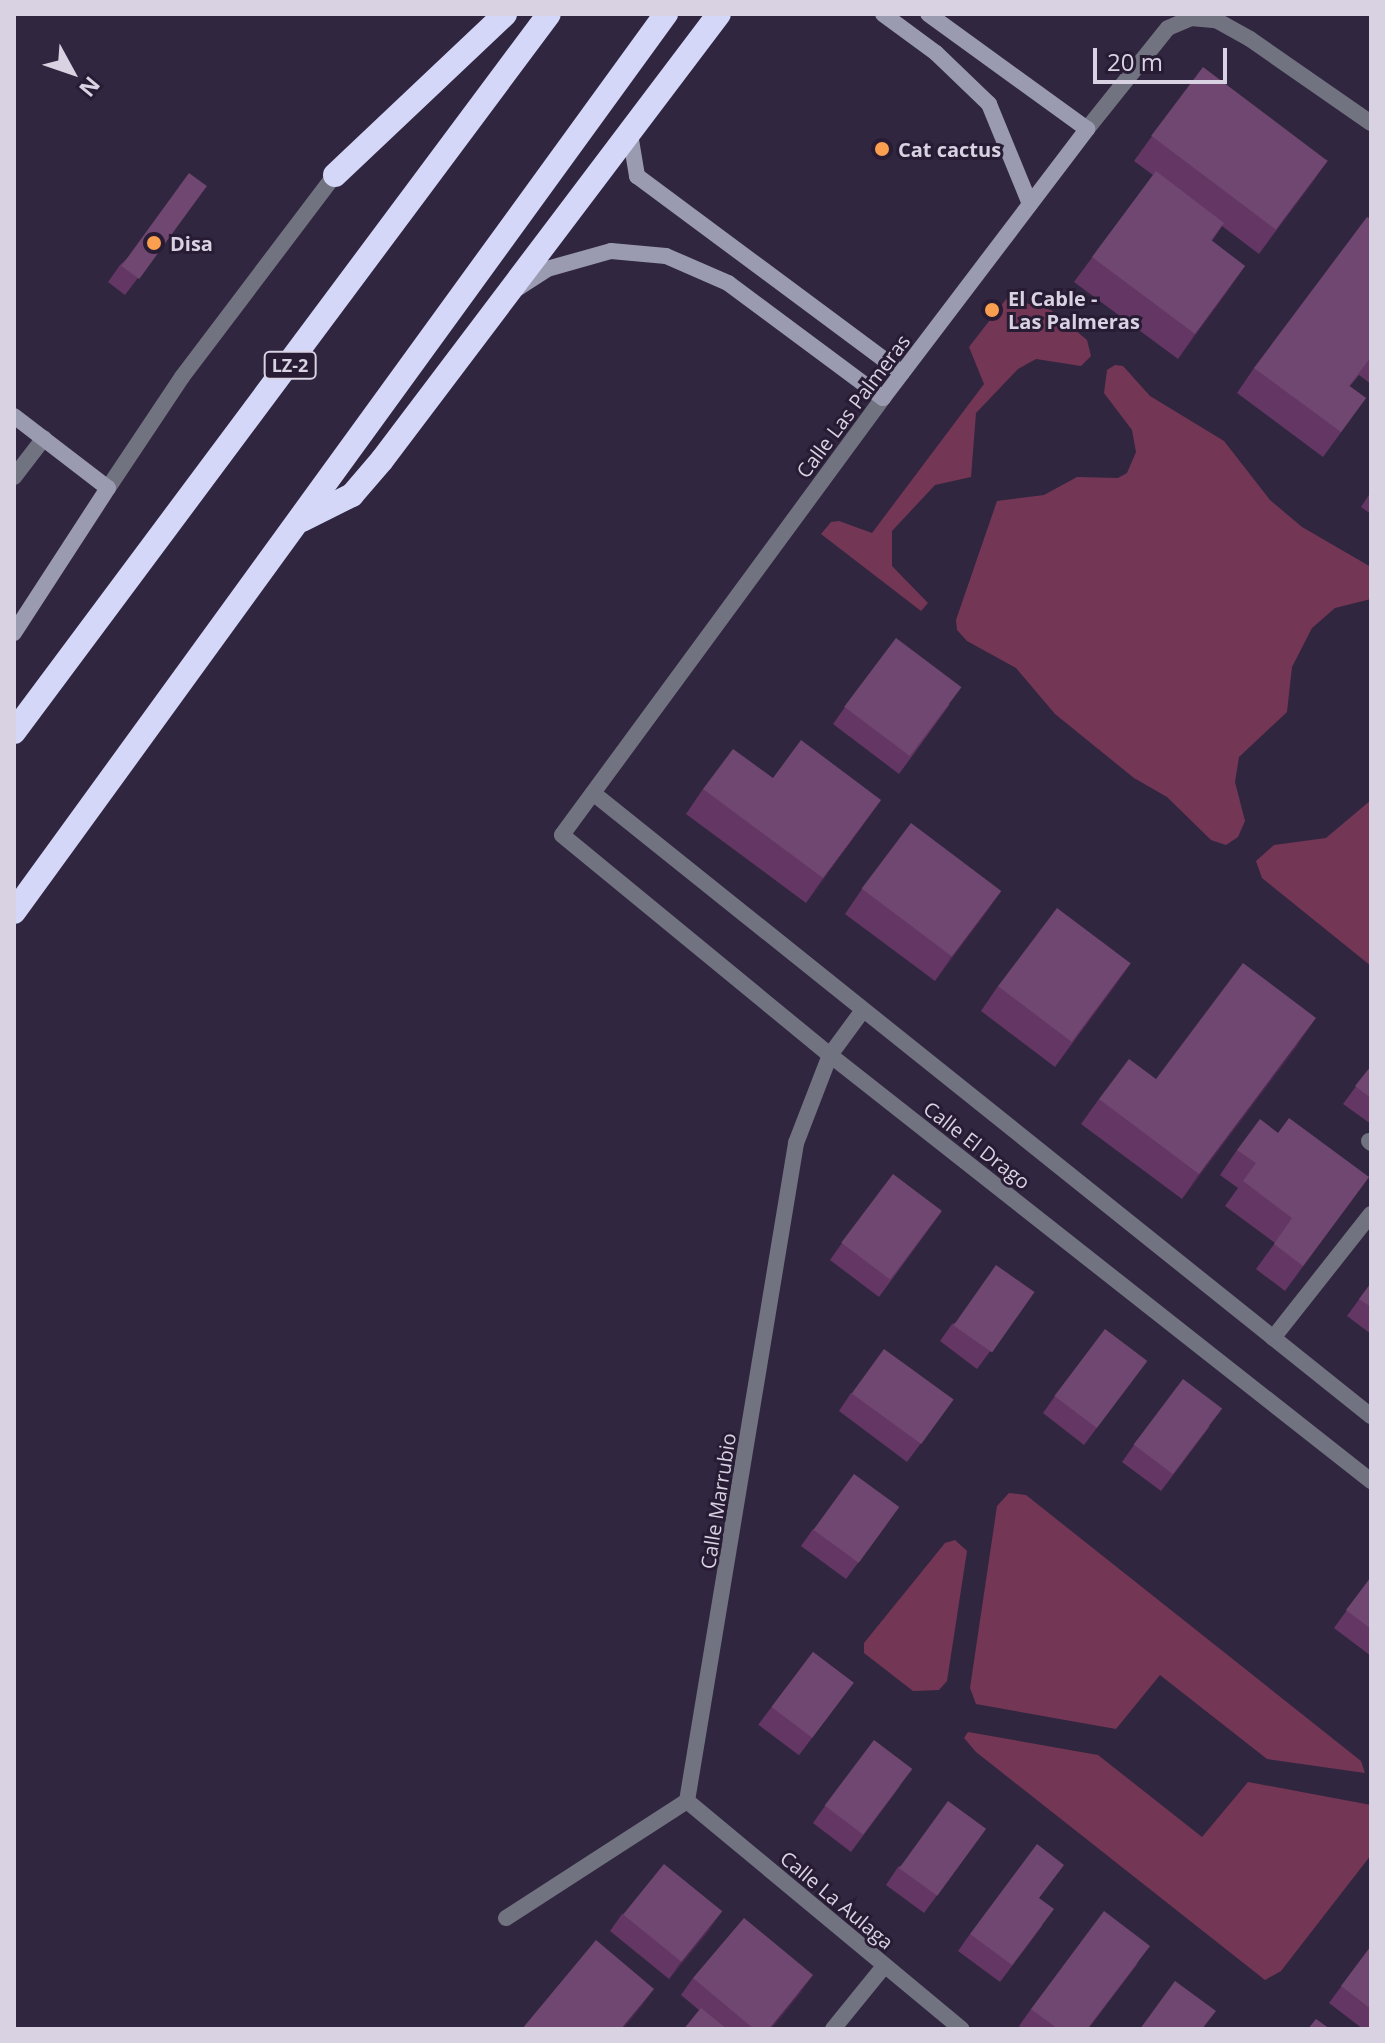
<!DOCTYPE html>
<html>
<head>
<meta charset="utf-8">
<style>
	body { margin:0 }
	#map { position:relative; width:1385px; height:2043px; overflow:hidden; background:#31263f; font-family:"Open Sans",sans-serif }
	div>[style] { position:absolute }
	.green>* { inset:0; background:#743655 }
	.lane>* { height:16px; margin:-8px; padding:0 8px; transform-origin:8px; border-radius:8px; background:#727381 }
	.street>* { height:16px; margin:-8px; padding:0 8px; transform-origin:8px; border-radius:8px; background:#727381 }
	.secondary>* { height:16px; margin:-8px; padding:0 8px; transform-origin:8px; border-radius:8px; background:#9a9bb1 }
	.highway>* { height:24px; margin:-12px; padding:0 12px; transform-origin:12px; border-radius:12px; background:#d4d7f8 }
	.wall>* { inset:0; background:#643664; transform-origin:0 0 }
	.shaded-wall>* { inset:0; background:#4a284f }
	.building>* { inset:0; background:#704771; transform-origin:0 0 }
	.dots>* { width:22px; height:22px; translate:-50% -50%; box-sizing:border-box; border:4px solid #271c34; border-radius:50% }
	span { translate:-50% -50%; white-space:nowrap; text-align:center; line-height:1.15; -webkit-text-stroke:6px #271c34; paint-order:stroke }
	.shield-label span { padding:2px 6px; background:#271c34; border:2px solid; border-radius:6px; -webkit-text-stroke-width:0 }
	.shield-label { font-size:18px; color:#d8d2e2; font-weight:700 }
	.poi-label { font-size:20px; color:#d8d2e2; font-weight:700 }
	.left { translate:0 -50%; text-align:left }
	.street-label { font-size:20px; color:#d8d2e2 }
	.frame { position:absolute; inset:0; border:16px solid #d8d2e2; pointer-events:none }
	.north { position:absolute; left:32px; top:32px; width:80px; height:80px; -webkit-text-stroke:6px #271c34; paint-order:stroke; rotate:130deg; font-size:22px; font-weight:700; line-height:32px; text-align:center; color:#d8d2e2 }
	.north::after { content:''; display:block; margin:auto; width:28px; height:36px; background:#d8d2e2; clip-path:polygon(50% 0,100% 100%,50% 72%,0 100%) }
	.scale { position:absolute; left:1093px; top:48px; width:134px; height:36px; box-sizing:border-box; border:4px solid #d8d2e2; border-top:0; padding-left:10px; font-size:24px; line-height:28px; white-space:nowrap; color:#d8d2e2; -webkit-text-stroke:6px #271c34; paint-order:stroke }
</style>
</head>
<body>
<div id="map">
	<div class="green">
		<i style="clip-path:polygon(1007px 298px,1051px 310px,1087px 340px,1091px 356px,1081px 366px,1036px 359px,1018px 369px,976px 413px,971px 477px,935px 485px,892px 531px,892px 566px,928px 603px,921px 611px,821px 534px,831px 522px,839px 521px,872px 533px,984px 384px,969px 347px)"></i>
		<i style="clip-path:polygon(1115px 365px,1123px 366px,1150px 396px,1224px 441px,1270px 500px,1302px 527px,1371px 567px,1371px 599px,1335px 608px,1312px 628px,1292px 667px,1287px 712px,1239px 757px,1235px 782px,1245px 821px,1238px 837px,1226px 845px,1211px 840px,1167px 797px,1134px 778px,1055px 714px,1016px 668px,967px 641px,957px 630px,956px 620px,997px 501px,1044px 495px,1077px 477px,1118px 478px,1127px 473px,1136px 452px,1132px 430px,1104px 393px,1107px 370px)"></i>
		<i style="clip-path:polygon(1371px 800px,1371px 966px,1262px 878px,1256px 861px,1274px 845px,1326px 838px)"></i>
		<i style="clip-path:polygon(1009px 1493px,1026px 1495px,1361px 1761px,1365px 1773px,1267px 1759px,1160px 1675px,1116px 1729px,976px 1704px,970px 1688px,997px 1506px)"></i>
		<i style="clip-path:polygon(955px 1540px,967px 1551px,947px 1681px,939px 1690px,913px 1691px,864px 1653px,864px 1643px,945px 1543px)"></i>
		<i style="clip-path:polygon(968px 1732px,1098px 1755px,1202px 1837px,1248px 1782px,1371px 1805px,1371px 1855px,1281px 1971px,1265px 1980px,976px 1752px,964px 1738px)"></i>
	</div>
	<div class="lane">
		<i style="left:108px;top:488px;width:133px;rotate:-56.3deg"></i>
		<i style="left:182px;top:377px;width:253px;rotate:-52.9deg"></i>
		<i style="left:1369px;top:1141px;width:3px;rotate:45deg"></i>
		<i style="left:1273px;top:1338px;width:158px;rotate:-51.7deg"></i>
		<i style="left:833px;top:2029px;width:82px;rotate:-50.9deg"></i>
	</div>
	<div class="street">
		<i style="left:1087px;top:129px;width:129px;rotate:-51.3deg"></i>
		<i style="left:1168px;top:28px;width:25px;rotate:-23deg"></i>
		<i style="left:1191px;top:18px;width:25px;rotate:5deg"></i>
		<i style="left:1216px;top:20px;width:39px;rotate:29deg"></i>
		<i style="left:1250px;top:39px;width:147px;rotate:34.8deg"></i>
		<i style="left:883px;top:398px;width:542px;rotate:126.3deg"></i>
		<i style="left:562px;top:835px;width:347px;rotate:39.4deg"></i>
		<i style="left:830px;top:1055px;width:689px;rotate:38.22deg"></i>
		<i style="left:14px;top:477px;width:49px;rotate:-52.4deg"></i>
		<i style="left:593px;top:793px;width:997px;rotate:38.69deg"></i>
		<i style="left:687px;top:1801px;width:357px;rotate:39.7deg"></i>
		<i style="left:506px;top:1918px;width:216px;rotate:-32.9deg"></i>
		<i style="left:687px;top:1801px;width:667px;rotate:-80.59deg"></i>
		<i style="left:796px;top:1143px;width:94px;rotate:-68.9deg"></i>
		<i style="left:830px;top:1055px;width:56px;rotate:-53.7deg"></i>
	</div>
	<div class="secondary">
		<i style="left:883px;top:14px;width:66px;rotate:36.3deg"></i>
		<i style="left:936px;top:53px;width:74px;rotate:43.9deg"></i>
		<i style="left:989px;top:104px;width:108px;rotate:67.7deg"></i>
		<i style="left:630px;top:134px;width:43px;rotate:80.5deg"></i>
		<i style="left:637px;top:176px;width:330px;rotate:36.6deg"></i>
		<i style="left:518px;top:288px;width:35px;rotate:-33deg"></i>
		<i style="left:547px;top:269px;width:66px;rotate:-15.7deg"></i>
		<i style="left:611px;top:251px;width:55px;rotate:5.2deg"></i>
		<i style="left:666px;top:256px;width:68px;rotate:23.5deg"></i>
		<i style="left:728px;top:283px;width:193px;rotate:36.6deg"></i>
		<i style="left:883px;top:398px;width:338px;rotate:-52.8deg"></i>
		<i style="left:1087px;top:129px;width:196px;rotate:-144.1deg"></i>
		<i style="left:14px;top:416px;width:118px;rotate:37.5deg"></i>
		<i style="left:108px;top:488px;width:173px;rotate:123deg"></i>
	</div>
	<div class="highway">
		<i style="left:335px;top:175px;width:234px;rotate:-43.4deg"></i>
		<i style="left:302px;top:520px;width:56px;rotate:-26.6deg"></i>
		<i style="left:352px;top:495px;width:46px;rotate:-49.4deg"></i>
		<i style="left:382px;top:460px;width:559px;rotate:-52.93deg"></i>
		<i style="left:14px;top:732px;width:895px;rotate:-53.31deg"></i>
		<i style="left:14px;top:912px;width:1110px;rotate:-54.02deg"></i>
	</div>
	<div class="wall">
		<i style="clip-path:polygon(1152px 136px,1328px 160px,1259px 254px,1222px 226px,1212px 241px,1245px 266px,1178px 359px,1074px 282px,1153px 175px,1134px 161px)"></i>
		<i style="clip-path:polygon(207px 186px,125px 295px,108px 282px,120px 265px)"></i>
		<i style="clip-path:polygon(1371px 219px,1371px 384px,1359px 375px,1350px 386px,1366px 398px,1323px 457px,1237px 393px,1254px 368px)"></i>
		<i style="clip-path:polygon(1371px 492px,1371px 514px,1361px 507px)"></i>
		<i style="clip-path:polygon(950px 704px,899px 774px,833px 724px,845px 707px)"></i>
		<i style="clip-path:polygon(773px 778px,881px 800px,806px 903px,686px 814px,703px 789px)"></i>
		<i style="clip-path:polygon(862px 889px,1001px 891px,935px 981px,845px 914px)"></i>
		<i style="clip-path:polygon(1131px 963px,1055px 1067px,981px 1011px,998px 986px)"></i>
		<i style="clip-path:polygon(1299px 1043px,1182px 1199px,1081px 1124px,1099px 1099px,1156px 1079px)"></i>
		<i style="clip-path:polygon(1371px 1066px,1371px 1124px,1343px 1104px)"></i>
		<i style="clip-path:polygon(1278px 1133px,1369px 1177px,1285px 1291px,1256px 1269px,1275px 1243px,1225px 1206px,1238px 1188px,1220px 1175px,1237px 1150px)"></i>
		<i style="clip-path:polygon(942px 1211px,879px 1297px,830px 1260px,842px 1243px)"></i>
		<i style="clip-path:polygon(1371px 1283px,1371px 1334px,1347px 1316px)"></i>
		<i style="clip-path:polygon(1034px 1292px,977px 1369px,940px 1341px,952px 1324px)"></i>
		<i style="clip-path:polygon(1147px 1361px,1084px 1445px,1043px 1413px,1055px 1396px)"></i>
		<i style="clip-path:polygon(851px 1393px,953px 1400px,907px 1462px,839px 1411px)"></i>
		<i style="clip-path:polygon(1210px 1426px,1161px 1491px,1122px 1462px,1134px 1445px)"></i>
		<i style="clip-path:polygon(887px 1524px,846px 1579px,801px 1546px,813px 1529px)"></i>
		<i style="clip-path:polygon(1371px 1577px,1371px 1656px,1334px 1628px)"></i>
		<i style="left:813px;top:1652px;width:51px;height:91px;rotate:37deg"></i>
		<i style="clip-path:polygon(900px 1786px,851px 1852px,813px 1823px,825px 1806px)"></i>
		<i style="clip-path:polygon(986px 1829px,924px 1913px,886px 1885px,898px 1867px)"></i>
		<i style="clip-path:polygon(1039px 1898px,1042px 1926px,1000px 1982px,958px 1951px,970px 1934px)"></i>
		<i style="clip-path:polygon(622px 1914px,710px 1929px,669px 1979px,610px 1931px)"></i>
		<i style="clip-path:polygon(1371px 1946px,1371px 2029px,1363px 2029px,1329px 2003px)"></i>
		<i style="clip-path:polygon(1138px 1963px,1088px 2029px,1023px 2029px,1019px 2026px,1031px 2009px)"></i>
		<i style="clip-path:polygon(693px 1978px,801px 1992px,771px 2029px,684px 2029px,699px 2010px,681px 1995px)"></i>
	</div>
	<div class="shaded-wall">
		<i style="clip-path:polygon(1328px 160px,1311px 185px,1259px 254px,1277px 229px)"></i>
		<i style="clip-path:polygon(1245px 266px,1228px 291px,1178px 359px,1195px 334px)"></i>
		<i style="clip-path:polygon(881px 800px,863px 825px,806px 903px,823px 878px)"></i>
		<i style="clip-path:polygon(1001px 891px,984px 916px,935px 981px,952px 956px)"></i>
		<i style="clip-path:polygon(1131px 963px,1114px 988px,1055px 1067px,1073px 1042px)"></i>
		<i style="clip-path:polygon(1316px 1018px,1299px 1043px,1182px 1199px,1199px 1174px)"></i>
		<i style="clip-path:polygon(1369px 1177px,1351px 1202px,1285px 1291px,1303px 1266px)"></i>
		<i style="clip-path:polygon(722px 1911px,710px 1929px,669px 1979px,681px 1962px)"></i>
		<i style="clip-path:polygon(813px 1975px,801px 1992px,771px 2029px,769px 2029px)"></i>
		<i style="clip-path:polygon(654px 1989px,642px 2006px,623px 2029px,621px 2029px)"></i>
	</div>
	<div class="building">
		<i style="left:1203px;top:67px;width:156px;height:86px;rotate:37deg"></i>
		<i style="clip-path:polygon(1156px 171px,1224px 223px,1211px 240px,1245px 266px,1195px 334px,1092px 257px)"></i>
		<i style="left:189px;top:173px;width:22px;height:115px;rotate:36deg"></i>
		<i style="clip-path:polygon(1367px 217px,1371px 219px,1371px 357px,1349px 386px,1366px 398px,1341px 432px,1254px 368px)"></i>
		<i style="left:896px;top:638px;width:82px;height:86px;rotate:37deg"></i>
		<i style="clip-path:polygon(801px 740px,881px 800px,823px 878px,703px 789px,733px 749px,773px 778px)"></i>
		<i style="left:911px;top:823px;width:113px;height:82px;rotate:37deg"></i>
		<i style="left:1057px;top:908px;width:92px;height:98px;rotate:37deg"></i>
		<i style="clip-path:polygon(1243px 963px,1316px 1018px,1199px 1174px,1099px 1099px,1129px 1059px,1156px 1079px)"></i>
		<i style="clip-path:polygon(1371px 1066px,1371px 1098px,1355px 1086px)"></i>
		<i style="clip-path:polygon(1289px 1118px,1369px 1177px,1303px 1266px,1274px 1244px,1292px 1218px,1243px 1181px,1256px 1163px,1237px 1150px,1260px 1119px,1278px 1133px)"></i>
		<i style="left:893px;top:1174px;width:61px;height:86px;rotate:37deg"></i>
		<i style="left:996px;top:1265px;width:47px;height:74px;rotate:35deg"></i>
		<i style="clip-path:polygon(1371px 1283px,1371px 1307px,1359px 1299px)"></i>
		<i style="left:1105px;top:1329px;width:53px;height:84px;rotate:37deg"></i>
		<i style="left:884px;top:1349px;width:86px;height:55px;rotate:36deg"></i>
		<i style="left:1183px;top:1379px;width:49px;height:82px;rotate:37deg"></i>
		<i style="left:854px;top:1474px;width:56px;height:69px;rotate:36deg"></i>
		<i style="clip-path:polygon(1371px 1577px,1371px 1629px,1346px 1610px)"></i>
		<i style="left:813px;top:1652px;width:51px;height:69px;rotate:37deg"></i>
		<i style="left:874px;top:1740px;width:48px;height:82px;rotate:37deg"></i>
		<i style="left:948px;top:1801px;width:47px;height:83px;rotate:36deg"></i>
		<i style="clip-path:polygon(1037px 1844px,1064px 1865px,1039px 1898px,1054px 1909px,1012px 1965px,970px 1934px)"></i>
		<i style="left:664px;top:1864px;width:75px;height:65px;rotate:39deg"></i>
		<i style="clip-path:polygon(1104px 1911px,1150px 1946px,1087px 2029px,1058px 2029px,1031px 2009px)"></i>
		<i style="clip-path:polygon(744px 1918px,813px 1975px,769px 2029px,754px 2029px,693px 1978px)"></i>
		<i style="clip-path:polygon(596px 1940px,654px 1989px,621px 2029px,522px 2029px)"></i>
		<i style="clip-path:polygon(1371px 1946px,1371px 2009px,1341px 1986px)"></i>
		<i style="clip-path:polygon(1175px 1981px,1216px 2011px,1202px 2029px,1140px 2029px)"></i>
		<i style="clip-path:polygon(701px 2008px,727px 2029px,684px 2029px)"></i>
		<i style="clip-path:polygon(1316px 2019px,1330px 2029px,1308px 2029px)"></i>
	</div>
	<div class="dots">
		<i style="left:882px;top:149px;background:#fa9f4f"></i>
		<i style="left:154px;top:243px;background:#fa9f4f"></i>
		<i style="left:992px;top:310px;background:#fa9f4f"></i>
	</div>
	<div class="shield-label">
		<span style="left:290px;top:365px">LZ-2</span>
	</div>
	<div class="poi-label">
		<span class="left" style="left:898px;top:149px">Cat cactus</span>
		<span class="left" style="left:170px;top:243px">Disa</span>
		<span class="left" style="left:1008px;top:310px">El Cable -<br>Las Palmeras</span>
	</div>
	<div class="street-label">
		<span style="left:853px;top:406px;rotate:-53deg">Calle Las Palmeras</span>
		<span style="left:977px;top:1145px;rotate:38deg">Calle El Drago</span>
		<span style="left:718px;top:1501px;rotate:-81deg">Calle Marrubio</span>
		<span style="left:837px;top:1900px;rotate:40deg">Calle La Aulaga</span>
	</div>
	<div class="frame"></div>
	<div class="north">N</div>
	<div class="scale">20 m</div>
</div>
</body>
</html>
